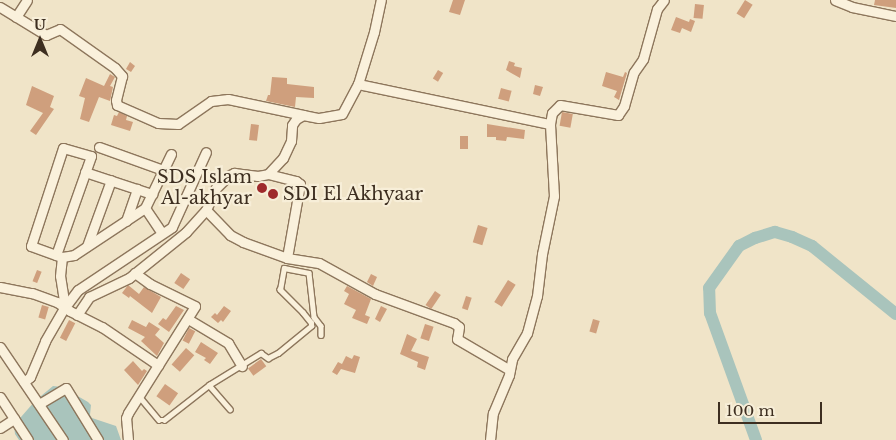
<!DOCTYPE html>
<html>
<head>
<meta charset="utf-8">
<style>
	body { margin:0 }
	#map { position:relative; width:896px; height:440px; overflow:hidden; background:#f0e4c8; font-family:"Libre Baskerville",serif }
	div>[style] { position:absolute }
	.water>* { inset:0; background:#a9c4bc }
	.river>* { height:12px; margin:-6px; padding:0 6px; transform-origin:6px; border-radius:6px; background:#a9c4bc }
	.building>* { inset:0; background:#cf9f7d; transform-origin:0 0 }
	.roads { filter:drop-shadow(1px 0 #8d765c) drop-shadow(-1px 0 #8d765c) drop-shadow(0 1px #8d765c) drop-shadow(0 -1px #8d765c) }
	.service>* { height:4.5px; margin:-2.25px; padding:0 2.25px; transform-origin:2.25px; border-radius:2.25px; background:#faf1dc }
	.minor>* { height:9px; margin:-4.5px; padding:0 4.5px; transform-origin:4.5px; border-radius:4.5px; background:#faf1dc }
	.dots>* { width:14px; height:14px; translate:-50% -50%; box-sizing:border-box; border:2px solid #f7eed8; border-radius:50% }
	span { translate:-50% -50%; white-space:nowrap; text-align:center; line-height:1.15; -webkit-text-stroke:4.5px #f7eed8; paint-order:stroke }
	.poi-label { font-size:18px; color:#3d2e20 }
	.right { translate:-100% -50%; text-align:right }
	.left { translate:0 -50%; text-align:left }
	.north { position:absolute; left:15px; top:15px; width:50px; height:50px; -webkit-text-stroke:4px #f7eed8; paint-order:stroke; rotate:0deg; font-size:14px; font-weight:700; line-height:20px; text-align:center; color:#3d2e20 }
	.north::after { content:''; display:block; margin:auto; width:18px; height:22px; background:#3d2e20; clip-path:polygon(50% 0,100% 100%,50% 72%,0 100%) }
	.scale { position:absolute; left:718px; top:402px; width:104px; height:22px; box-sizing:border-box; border:2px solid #3d2e20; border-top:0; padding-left:6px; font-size:15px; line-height:18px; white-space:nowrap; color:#3d2e20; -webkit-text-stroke:4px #f7eed8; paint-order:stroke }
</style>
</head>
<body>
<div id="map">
	<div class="water">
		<i style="clip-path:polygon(53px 386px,62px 387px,88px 402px,91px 405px,90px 415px,92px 418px,116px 426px,121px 440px,19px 440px,15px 434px,14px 425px,35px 401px)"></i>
	</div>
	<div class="river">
		<i style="left:756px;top:440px;width:135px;rotate:-109.9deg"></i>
		<i style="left:710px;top:313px;width:25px;rotate:-92deg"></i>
		<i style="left:709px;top:288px;width:52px;rotate:-54.5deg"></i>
		<i style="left:739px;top:246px;width:18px;rotate:-27deg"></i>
		<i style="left:755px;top:238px;width:21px;rotate:-17deg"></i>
		<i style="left:775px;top:232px;width:18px;rotate:16deg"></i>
		<i style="left:792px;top:237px;width:22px;rotate:24deg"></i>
		<i style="left:812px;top:246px;width:108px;rotate:39deg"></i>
	</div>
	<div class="building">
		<i style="clip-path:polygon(453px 0,465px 0,460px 15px,449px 12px)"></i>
		<i style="left:745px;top:0;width:9px;height:16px;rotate:32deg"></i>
		<i style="clip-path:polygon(875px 0,896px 0,896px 8px,874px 5px)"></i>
		<i style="left:695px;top:4px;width:9px;height:14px;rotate:6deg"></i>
		<i style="clip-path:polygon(676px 17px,689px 22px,690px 19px,695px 21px,691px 32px,682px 28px,680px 33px,671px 30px)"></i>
		<i style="clip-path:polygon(509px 61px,515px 63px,514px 66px,522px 68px,520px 78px,506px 70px)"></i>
		<i style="clip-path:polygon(130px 62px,135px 66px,131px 72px,126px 69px)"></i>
		<i style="left:438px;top:70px;width:6px;height:10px;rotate:31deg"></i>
		<i style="clip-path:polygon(606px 72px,623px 77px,625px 72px,627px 73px,619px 100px,614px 97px,617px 91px,602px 86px)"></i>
		<i style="clip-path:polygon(110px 74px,115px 77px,110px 86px,113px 87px,110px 101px,99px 97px,89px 122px,80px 119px,85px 98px,79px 96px,86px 78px,104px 86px)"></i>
		<i style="clip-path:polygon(272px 77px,287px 78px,287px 84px,314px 87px,314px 98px,296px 97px,295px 107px,266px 101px,268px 95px,270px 95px)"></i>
		<i style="clip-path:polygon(535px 85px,543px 87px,540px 96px,533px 94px)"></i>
		<i style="clip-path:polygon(32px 86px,54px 96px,50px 107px,54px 109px,36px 135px,30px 131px,43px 113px,26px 105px)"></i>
		<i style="left:501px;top:88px;width:11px;height:11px;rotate:15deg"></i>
		<i style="clip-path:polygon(119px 112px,127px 116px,126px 120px,133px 122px,130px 131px,111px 125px,114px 115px,117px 116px)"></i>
		<i style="left:562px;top:112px;width:11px;height:14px;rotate:10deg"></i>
		<i style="left:251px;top:124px;width:8px;height:16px;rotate:7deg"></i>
		<i style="clip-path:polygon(487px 124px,525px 130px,524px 139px,507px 137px,506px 141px,496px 140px,496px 137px,487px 137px)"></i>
		<i style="left:460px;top:136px;width:8px;height:13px"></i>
		<i style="left:478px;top:225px;width:10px;height:18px;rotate:17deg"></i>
		<i style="left:37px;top:270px;width:5px;height:12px;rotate:22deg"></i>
		<i style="left:181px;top:273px;width:11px;height:12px;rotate:34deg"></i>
		<i style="clip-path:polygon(371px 274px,377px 277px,373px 286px,367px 282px)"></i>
		<i style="left:508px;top:280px;width:9px;height:26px;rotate:32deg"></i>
		<i style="clip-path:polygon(128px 285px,139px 294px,144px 287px,161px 297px,152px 313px,130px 296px,129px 298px,122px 293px)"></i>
		<i style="clip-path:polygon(347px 286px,371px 299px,365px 315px,370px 317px,367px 324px,352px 318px,356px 310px,344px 304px,349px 294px,344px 291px)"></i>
		<i style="left:435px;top:291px;width:7px;height:17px;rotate:34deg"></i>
		<i style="left:466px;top:296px;width:6px;height:13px;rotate:18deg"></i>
		<i style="left:42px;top:305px;width:7px;height:13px;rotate:16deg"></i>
		<i style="clip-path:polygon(176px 306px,184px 310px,169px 332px,158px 324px,163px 318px,166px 320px)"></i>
		<i style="clip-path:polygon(224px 306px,231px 311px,223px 322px,221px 320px,218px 323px,211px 317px,215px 313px,217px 315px)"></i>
		<i style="clip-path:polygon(381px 306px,387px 309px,380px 322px,375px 319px)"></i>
		<i style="left:593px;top:319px;width:7px;height:13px;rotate:16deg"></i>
		<i style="left:69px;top:320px;width:7px;height:20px;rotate:27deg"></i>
		<i style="clip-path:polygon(132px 320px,146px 327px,149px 322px,160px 329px,155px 335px,164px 343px,157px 356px,141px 341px,145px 337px,128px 328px)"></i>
		<i style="left:425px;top:324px;width:9px;height:15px;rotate:18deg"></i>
		<i style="left:189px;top:328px;width:7px;height:14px;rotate:27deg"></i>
		<i style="clip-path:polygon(407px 334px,417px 339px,411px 351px,429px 357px,425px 370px,417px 367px,418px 362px,400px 354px)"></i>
		<i style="clip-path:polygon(201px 342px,218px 353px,210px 364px,204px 360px,206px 358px,195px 352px)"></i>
		<i style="left:186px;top:348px;width:11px;height:22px;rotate:41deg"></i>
		<i style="clip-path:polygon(354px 355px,360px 357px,355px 373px,341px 369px,337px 375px,332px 372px,338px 362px,342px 364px,346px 356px,352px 359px)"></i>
		<i style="left:261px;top:359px;width:9px;height:16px;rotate:54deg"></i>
		<i style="clip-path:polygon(133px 361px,142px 371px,144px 369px,147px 371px,138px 385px,124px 370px)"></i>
		<i style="left:165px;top:384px;width:16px;height:15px;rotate:35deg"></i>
	</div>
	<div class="roads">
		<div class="service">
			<i style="left:209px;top:385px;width:32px;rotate:49deg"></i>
			<i style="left:139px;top:396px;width:31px;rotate:50deg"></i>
			<i style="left:159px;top:420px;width:5px"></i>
			<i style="left:164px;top:420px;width:57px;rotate:-37.9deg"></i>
			<i style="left:209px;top:385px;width:61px;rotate:-31.6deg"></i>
			<i style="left:261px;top:353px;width:9px;rotate:36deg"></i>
			<i style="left:268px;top:358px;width:11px;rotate:-27deg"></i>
			<i style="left:278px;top:353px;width:43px;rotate:-39.3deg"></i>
			<i style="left:311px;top:326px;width:3px;rotate:-90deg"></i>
			<i style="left:311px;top:323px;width:13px;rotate:-129deg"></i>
			<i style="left:303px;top:313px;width:33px;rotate:-135deg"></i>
			<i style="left:280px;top:290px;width:22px;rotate:-80deg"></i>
			<i style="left:284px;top:268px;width:25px;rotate:11deg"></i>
			<i style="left:309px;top:273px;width:44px;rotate:83.5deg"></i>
			<i style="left:314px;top:317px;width:11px;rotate:52deg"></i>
			<i style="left:321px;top:326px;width:9px;rotate:90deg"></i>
		</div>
		<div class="minor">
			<i style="left:835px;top:0;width:18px;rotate:22deg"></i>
			<i style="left:852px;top:7px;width:45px;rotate:11.6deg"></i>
			<i style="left:0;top:7px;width:54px;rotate:31.3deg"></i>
			<i style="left:46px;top:35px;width:15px;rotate:-23deg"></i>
			<i style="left:60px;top:29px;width:67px;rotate:35.3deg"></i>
			<i style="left:115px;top:68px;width:11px;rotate:49deg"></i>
			<i style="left:122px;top:76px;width:25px;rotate:104deg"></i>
			<i style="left:116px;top:100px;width:5px;rotate:79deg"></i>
			<i style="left:117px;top:105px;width:45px;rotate:23.7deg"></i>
			<i style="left:158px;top:123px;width:20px;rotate:3deg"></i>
			<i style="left:178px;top:124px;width:40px;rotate:-34.9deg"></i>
			<i style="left:211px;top:101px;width:17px;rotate:-7deg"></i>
			<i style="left:228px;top:99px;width:77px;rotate:12deg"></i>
			<i style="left:16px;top:17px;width:20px;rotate:-57deg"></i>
			<i style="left:358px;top:84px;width:196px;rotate:11.8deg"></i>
			<i style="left:550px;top:124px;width:11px;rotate:-80deg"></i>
			<i style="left:552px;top:113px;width:11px;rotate:-45deg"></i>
			<i style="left:560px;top:105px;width:59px;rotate:9.8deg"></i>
			<i style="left:618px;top:115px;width:11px;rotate:-56deg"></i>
			<i style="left:624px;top:106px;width:35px;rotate:-74deg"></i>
			<i style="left:634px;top:72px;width:16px;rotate:-55deg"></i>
			<i style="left:643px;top:59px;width:52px;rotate:-74.4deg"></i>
			<i style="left:657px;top:9px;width:11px;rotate:-52deg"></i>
			<i style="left:99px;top:147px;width:68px;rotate:19.8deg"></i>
			<i style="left:85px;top:172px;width:71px;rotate:18.2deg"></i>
			<i style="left:268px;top:174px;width:29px;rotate:14deg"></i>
			<i style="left:296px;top:181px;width:5px;rotate:37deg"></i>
			<i style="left:300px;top:184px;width:75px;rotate:100deg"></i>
			<i style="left:145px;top:208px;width:30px;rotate:56deg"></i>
			<i style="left:206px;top:210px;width:35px;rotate:46deg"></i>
			<i style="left:230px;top:235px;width:15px;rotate:28deg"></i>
			<i style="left:243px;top:242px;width:47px;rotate:20deg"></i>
			<i style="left:287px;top:258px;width:32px;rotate:9deg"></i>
			<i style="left:319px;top:263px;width:64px;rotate:29deg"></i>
			<i style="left:375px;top:294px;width:84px;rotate:20.2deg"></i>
			<i style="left:454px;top:323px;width:6px;rotate:39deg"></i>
			<i style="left:459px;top:327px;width:12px;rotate:99deg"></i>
			<i style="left:457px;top:339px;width:61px;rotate:30.3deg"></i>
			<i style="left:126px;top:221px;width:34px;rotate:-71deg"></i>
			<i style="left:87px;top:246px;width:70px;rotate:-70deg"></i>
			<i style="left:56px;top:255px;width:105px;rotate:-70.5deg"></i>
			<i style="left:91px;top:156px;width:29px;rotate:-164deg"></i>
			<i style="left:63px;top:148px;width:103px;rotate:108.1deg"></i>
			<i style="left:31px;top:246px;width:33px;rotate:20deg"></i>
			<i style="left:62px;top:257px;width:12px;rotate:-9deg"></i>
			<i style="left:74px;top:255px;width:85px;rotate:-33.5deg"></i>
			<i style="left:145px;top:208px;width:60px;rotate:-64.3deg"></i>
			<i style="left:0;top:287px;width:33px;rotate:11deg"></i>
			<i style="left:32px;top:293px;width:27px;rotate:20deg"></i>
			<i style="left:57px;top:302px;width:16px;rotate:35deg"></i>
			<i style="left:70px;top:311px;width:36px;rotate:27deg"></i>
			<i style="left:102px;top:327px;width:68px;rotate:34.2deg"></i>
			<i style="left:65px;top:307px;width:21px;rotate:-53deg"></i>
			<i style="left:78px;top:290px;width:113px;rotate:-33.8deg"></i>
			<i style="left:172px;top:227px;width:82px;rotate:-65.6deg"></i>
			<i style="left:77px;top:315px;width:22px;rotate:-56deg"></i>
			<i style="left:89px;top:297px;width:44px;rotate:-25.4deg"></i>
			<i style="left:129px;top:278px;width:73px;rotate:-38.9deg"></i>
			<i style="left:186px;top:232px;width:30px;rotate:-48deg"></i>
			<i style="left:206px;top:210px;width:24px;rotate:-66deg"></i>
			<i style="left:216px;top:188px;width:17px;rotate:-45deg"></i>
			<i style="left:228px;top:176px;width:7px;rotate:-27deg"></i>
			<i style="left:234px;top:173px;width:24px;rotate:7deg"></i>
			<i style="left:258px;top:176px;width:10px;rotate:-11deg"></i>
			<i style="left:268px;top:174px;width:22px;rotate:-47deg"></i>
			<i style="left:283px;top:158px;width:19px;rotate:-65deg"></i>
			<i style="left:291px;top:141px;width:16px;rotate:-86deg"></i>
			<i style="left:292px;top:125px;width:7px;rotate:-56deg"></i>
			<i style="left:296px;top:119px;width:8px;rotate:-30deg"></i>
			<i style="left:303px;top:115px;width:16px;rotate:11deg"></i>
			<i style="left:319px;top:118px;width:23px;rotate:-10deg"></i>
			<i style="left:342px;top:114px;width:34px;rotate:-62deg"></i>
			<i style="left:358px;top:84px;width:54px;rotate:-72.9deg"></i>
			<i style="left:374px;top:32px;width:33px;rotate:-78deg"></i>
			<i style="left:188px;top:319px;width:47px;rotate:31deg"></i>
			<i style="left:228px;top:343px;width:27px;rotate:59deg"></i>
			<i style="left:0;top:347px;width:112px;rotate:55.9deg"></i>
			<i style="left:24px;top:382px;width:8px;rotate:-40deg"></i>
			<i style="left:30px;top:377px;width:39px;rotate:-67deg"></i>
			<i style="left:45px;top:341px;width:39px;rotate:-60deg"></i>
			<i style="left:65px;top:307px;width:31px;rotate:-99deg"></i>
			<i style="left:60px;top:276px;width:19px;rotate:-84deg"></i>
			<i style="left:0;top:397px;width:51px;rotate:56.9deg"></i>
			<i style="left:39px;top:404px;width:31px;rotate:-31deg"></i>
			<i style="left:66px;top:388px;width:61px;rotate:58.4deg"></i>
			<i style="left:0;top:428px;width:17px;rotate:-33deg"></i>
			<i style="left:128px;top:440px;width:22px;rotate:-95deg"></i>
			<i style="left:126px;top:418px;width:5px;rotate:-68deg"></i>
			<i style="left:128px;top:413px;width:126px;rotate:-57.9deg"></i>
			<i style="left:195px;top:306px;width:50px;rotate:-153.9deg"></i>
			<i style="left:150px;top:284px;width:19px;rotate:-144deg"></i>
			<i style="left:490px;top:440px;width:27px;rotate:-84deg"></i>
			<i style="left:493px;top:413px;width:41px;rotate:-67.2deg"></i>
			<i style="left:509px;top:375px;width:16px;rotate:-79deg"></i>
			<i style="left:512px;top:359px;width:30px;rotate:-60deg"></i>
			<i style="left:527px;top:333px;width:38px;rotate:-75deg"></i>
			<i style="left:537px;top:296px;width:42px;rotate:-83.2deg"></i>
			<i style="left:542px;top:254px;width:59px;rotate:-78.3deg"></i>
			<i style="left:554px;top:196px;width:72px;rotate:-93.2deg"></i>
		</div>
	</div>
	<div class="dots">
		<i style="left:262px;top:188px;background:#9e2a2b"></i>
		<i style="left:273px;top:194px;background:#9e2a2b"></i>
	</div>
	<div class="poi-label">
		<span class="right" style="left:252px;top:188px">SDS Islam<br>Al-akhyar</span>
		<span class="left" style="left:283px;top:194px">SDI El Akhyaar</span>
	</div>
	<div class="north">U</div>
	<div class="scale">100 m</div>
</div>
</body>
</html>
